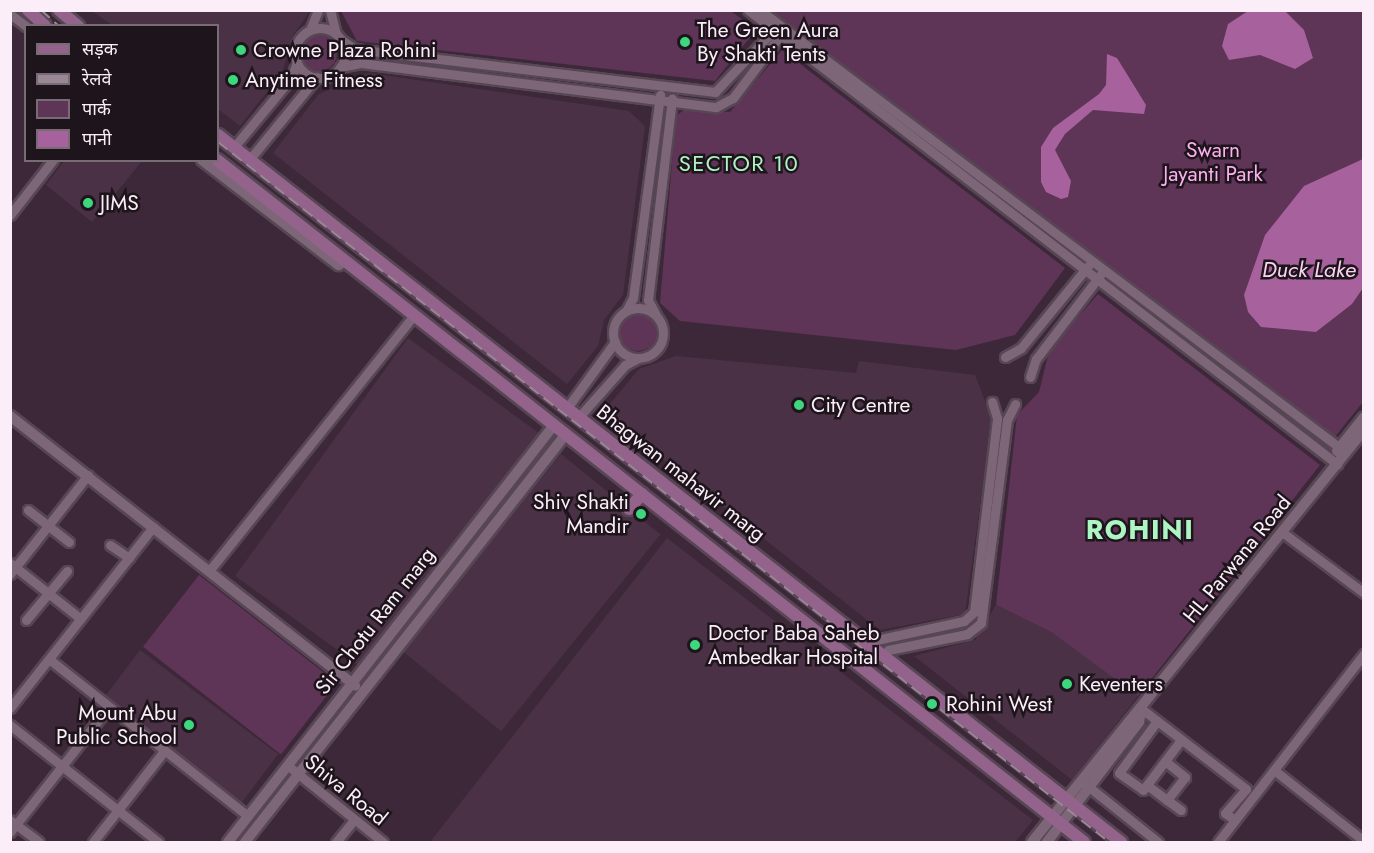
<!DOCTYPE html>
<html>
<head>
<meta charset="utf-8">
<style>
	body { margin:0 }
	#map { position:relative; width:1374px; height:853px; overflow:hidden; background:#3d2839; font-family:Jost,"Noto Sans Devanagari",sans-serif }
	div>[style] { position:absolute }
	.built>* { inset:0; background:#4b3146; transform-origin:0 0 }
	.green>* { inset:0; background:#5e3457; transform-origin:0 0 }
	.round { border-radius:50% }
	.water>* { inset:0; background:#a7619c }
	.roads { filter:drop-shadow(2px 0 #574654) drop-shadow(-2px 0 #574654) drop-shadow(0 2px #574654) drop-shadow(0 -2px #574654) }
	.minor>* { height:9px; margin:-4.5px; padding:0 4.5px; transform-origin:4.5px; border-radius:4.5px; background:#7e6679 }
	.minor>.ring { margin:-4.5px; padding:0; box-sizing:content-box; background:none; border:9px solid #7e6679; border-radius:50% }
	.tertiary>* { height:10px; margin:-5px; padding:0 5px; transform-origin:5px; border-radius:5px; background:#7e6679 }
	.secondary>* { height:12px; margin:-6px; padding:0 6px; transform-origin:6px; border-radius:6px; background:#94638c }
	.rail>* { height:2px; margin-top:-1px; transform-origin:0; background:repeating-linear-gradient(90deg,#998795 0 12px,transparent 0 18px) }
	.dots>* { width:16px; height:16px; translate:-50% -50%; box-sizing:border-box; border:3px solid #1e151c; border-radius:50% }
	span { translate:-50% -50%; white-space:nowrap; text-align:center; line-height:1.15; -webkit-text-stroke:5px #1e151c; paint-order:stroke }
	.poi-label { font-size:21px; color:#fceef9 }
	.left { translate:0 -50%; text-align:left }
	.right { translate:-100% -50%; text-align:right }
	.park-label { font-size:21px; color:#fcb0ef }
	.street-label { font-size:21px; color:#fceef9 }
	.neighbourhood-label { font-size:22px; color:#adf5c2; letter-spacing:1.5px }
	.water-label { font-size:22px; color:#fad3f2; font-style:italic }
	.district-label { font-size:27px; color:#adf5c2; font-weight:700; letter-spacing:1.5px }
	.frame { position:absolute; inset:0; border:12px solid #fceef9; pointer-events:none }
	.legend { position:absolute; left:24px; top:24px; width:195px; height:138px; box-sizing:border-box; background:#1e151c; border:2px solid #776c74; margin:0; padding:8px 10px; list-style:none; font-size:18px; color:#fceef9 }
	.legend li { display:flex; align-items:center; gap:12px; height:30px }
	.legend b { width:30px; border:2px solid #776c74 }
</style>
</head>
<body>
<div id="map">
	<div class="built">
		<i style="clip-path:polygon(92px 11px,310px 10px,310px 11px,293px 35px,282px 73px,240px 126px,218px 109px,218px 26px,112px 25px)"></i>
		<i style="clip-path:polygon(369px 73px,629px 111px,645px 126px,623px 295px,604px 320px,598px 346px,567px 384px,273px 153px,319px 94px)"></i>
		<i style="clip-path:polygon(64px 161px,64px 160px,142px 161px,92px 222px,46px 185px)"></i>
		<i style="left:408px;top:338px;width:162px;height:294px;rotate:36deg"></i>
		<i style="clip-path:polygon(676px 356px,856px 373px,859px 361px,975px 375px,992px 419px,965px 614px,880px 630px,603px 412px,639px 369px)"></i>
		<i style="left:561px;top:454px;width:128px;height:253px;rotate:39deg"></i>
		<i style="clip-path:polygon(667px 538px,1033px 820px,1015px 842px,430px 842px)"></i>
		<i style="clip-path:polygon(996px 605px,1051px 632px,1138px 696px,1072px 780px,914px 656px,975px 640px)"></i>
		<i style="left:140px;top:650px;width:173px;height:61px;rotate:37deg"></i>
	</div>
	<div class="green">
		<i style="clip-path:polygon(731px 11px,756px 30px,715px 81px,357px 41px,341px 11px)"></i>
		<i style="clip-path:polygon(772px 11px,1363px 11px,1363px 402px,1330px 443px)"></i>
		<i class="round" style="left:301px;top:35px;width:36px;height:36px"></i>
		<i style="clip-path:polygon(782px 50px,1065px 268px,1015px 335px,956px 350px,680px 321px,660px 303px,676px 116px,685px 109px,730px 112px)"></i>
		<i style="clip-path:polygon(1098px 294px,1320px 465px,1138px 696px,1051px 632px,996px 605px,1017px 415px,1039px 392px,1049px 351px)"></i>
		<i class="round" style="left:619px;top:313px;width:38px;height:38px"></i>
		<i style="left:199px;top:575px;width:175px;height:91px;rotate:38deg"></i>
	</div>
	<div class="water">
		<i style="clip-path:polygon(1248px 11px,1285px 11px,1304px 30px,1313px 58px,1295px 69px,1260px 55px,1229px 60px,1222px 46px,1228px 24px)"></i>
		<i style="clip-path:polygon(1107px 54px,1117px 58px,1146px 105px,1144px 114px,1093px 110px,1065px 134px,1055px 150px,1071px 181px,1068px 197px,1061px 199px,1046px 192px,1041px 182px,1041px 147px,1053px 128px,1099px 94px,1106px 85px)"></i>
		<i style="clip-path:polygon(1363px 159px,1363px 288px,1352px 304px,1316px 332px,1261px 327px,1248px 312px,1244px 295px,1265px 235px,1304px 186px)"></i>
	</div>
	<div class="roads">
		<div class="minor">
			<i style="left:330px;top:10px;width:25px;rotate:76deg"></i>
			<i style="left:748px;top:10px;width:744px;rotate:37.62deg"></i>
			<i style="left:760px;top:10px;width:732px;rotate:37.06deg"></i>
			<i style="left:10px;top:14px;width:20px;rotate:37deg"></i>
			<i class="ring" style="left:295px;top:28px;width:41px;height:41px"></i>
			<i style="left:310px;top:30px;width:22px;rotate:-68deg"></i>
			<i style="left:340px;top:39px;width:18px;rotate:34deg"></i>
			<i style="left:355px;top:49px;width:363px;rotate:6.8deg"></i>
			<i style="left:715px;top:92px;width:90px;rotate:-46.4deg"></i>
			<i style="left:340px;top:67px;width:21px;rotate:-11deg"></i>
			<i style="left:361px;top:63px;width:358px;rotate:7.1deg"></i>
			<i style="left:716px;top:107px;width:19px;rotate:-28deg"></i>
			<i style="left:733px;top:98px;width:76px;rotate:-53deg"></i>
			<i style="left:234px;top:147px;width:89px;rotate:-50.4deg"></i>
			<i style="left:291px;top:78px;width:17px;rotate:-69deg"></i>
			<i style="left:201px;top:160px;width:173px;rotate:37.5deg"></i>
			<i style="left:338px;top:265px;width:8px;rotate:-30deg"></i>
			<i style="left:249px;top:160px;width:107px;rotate:-50.7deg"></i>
			<i style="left:10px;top:215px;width:70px;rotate:-52deg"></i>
			<i class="ring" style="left:613px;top:308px;width:41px;height:41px"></i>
			<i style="left:626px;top:311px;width:15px;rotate:-62deg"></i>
			<i style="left:633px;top:298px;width:205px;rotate:-82.4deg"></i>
			<i style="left:656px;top:315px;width:17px;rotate:-118deg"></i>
			<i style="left:648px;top:300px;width:203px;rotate:-83.2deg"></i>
			<i style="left:1005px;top:357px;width:18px;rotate:-29deg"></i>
			<i style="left:1021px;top:348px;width:106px;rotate:-50.7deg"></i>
			<i style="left:1030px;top:377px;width:19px;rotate:-72deg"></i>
			<i style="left:1036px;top:359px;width:107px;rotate:-52.6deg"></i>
			<i style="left:567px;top:408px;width:82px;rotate:-54deg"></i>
			<i style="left:578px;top:418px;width:71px;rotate:-48.4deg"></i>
			<i style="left:625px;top:365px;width:15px;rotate:-28deg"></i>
			<i style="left:28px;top:510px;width:52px;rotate:38deg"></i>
			<i style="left:1282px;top:532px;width:102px;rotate:36.6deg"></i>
			<i style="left:110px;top:545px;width:23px;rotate:34deg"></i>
			<i style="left:10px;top:563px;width:90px;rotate:38.3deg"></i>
			<i style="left:209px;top:571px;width:328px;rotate:-51.3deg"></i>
			<i style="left:10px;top:574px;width:126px;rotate:-51.8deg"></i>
			<i style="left:26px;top:620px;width:64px;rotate:-50.1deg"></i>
			<i style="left:876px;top:640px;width:90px;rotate:-12.2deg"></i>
			<i style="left:964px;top:621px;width:13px;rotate:-42deg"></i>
			<i style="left:974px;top:612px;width:195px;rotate:-83.2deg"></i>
			<i style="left:997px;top:418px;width:17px;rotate:-107deg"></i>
			<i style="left:888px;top:650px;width:81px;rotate:-11.4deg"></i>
			<i style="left:967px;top:634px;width:18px;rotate:-38deg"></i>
			<i style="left:981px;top:623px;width:205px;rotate:-82.7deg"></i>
			<i style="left:1007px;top:420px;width:18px;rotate:-63deg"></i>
			<i style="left:49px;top:659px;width:253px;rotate:38.3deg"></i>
			<i style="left:10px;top:708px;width:231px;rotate:-51.7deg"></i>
			<i style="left:1143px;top:710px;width:130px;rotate:37.5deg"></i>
			<i style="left:1246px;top:789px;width:32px;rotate:131deg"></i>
			<i style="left:1225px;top:813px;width:12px;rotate:35deg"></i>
			<i style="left:1157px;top:721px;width:64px;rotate:126.2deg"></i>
			<i style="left:1119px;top:773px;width:29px;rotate:35deg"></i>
			<i style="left:1143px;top:790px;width:63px;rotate:-52.8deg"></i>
			<i style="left:10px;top:725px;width:189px;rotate:38.3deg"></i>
			<i style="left:1165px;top:761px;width:26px;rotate:39deg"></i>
			<i style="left:1185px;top:777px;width:29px;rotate:128deg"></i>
			<i style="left:1167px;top:800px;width:17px;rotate:36deg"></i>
			<i style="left:287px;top:765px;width:123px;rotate:38.7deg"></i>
			<i style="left:1274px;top:770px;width:115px;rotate:38.3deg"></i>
			<i style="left:1084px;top:783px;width:95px;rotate:38.6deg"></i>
			<i style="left:1147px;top:785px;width:25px;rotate:37deg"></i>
			<i style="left:10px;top:820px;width:36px;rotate:37deg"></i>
			<i style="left:10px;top:832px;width:157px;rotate:-51.7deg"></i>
			<i style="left:93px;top:842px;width:115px;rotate:-52deg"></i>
			<i style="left:336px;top:842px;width:28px;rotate:-51deg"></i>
			<i style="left:1218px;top:842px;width:238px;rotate:-52.2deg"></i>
		</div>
		<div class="tertiary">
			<i style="left:10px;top:416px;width:438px;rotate:38deg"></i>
			<i style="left:1337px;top:451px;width:43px;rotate:-51.5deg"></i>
			<i style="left:228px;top:842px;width:529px;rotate:-51.98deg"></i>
			<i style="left:245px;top:842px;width:519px;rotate:-51.81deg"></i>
			<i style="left:1032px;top:842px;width:529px;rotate:-51.14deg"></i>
			<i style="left:1047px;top:842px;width:151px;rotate:-52.5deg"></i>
			<i style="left:1139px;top:722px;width:10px;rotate:-79deg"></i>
		</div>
		<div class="secondary">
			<i style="left:28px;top:10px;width:23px;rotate:43deg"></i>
			<i style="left:59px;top:10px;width:25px;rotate:40deg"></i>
			<i style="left:218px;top:135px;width:1147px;rotate:38.06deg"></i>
			<i style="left:217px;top:160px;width:1103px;rotate:38.19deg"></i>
			<i style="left:629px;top:509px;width:20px;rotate:-49deg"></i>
		</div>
	</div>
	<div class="rail">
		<i style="left:41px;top:10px;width:24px;rotate:42deg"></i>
		<i style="left:218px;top:142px;width:1133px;rotate:38.15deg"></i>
	</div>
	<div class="dots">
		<i style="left:685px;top:42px;background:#3dd77e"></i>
		<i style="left:241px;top:50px;background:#3dd77e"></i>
		<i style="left:233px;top:80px;background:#3dd77e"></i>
		<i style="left:88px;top:203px;background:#3dd77e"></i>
		<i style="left:799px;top:405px;background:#3dd77e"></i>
		<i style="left:641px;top:514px;background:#3dd77e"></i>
		<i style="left:695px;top:645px;background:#3dd77e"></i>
		<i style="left:1067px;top:684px;background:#3dd77e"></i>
		<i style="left:932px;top:704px;background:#3dd77e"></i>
		<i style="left:189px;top:725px;background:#3dd77e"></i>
	</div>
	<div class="poi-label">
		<span class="left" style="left:697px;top:42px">The Green Aura<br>By Shakti Tents</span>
		<span class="left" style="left:253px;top:50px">Crowne Plaza Rohini</span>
		<span class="left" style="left:245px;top:80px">Anytime Fitness</span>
		<span class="left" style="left:100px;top:203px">JIMS</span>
		<span class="left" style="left:811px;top:405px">City Centre</span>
		<span class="right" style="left:629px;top:514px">Shiv Shakti<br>Mandir</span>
		<span class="left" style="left:708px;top:645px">Doctor Baba Saheb<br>Ambedkar Hospital</span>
		<span class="left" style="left:1079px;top:684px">Keventers</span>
		<span class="left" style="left:946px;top:704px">Rohini West</span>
		<span class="right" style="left:177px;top:725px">Mount Abu<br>Public School</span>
	</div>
	<div class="park-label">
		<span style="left:1213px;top:162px">Swarn<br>Jayanti Park</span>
	</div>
	<div class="street-label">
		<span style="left:681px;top:473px;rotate:38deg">Bhagwan mahavir marg</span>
		<span style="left:1237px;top:559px;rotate:-51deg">HL Parwana Road</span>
		<span style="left:375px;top:621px;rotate:-52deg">Sir Chotu Ram marg</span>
		<span style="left:346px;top:790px;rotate:39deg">Shiva Road</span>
	</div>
	<div class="neighbourhood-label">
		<span style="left:739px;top:164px">SECTOR 10</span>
	</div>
	<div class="water-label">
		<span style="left:1309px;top:270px">Duck Lake</span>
	</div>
	<div class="district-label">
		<span style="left:1140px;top:530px">ROHINI</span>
	</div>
	<div class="frame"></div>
	<ul class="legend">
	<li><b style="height:8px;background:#94638c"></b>सड़क</li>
	<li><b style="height:8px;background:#998795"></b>रेलवे</li>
	<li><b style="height:16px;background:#5e3457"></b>पार्क</li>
	<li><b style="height:16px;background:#a7619c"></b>पानी</li>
	</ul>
</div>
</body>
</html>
